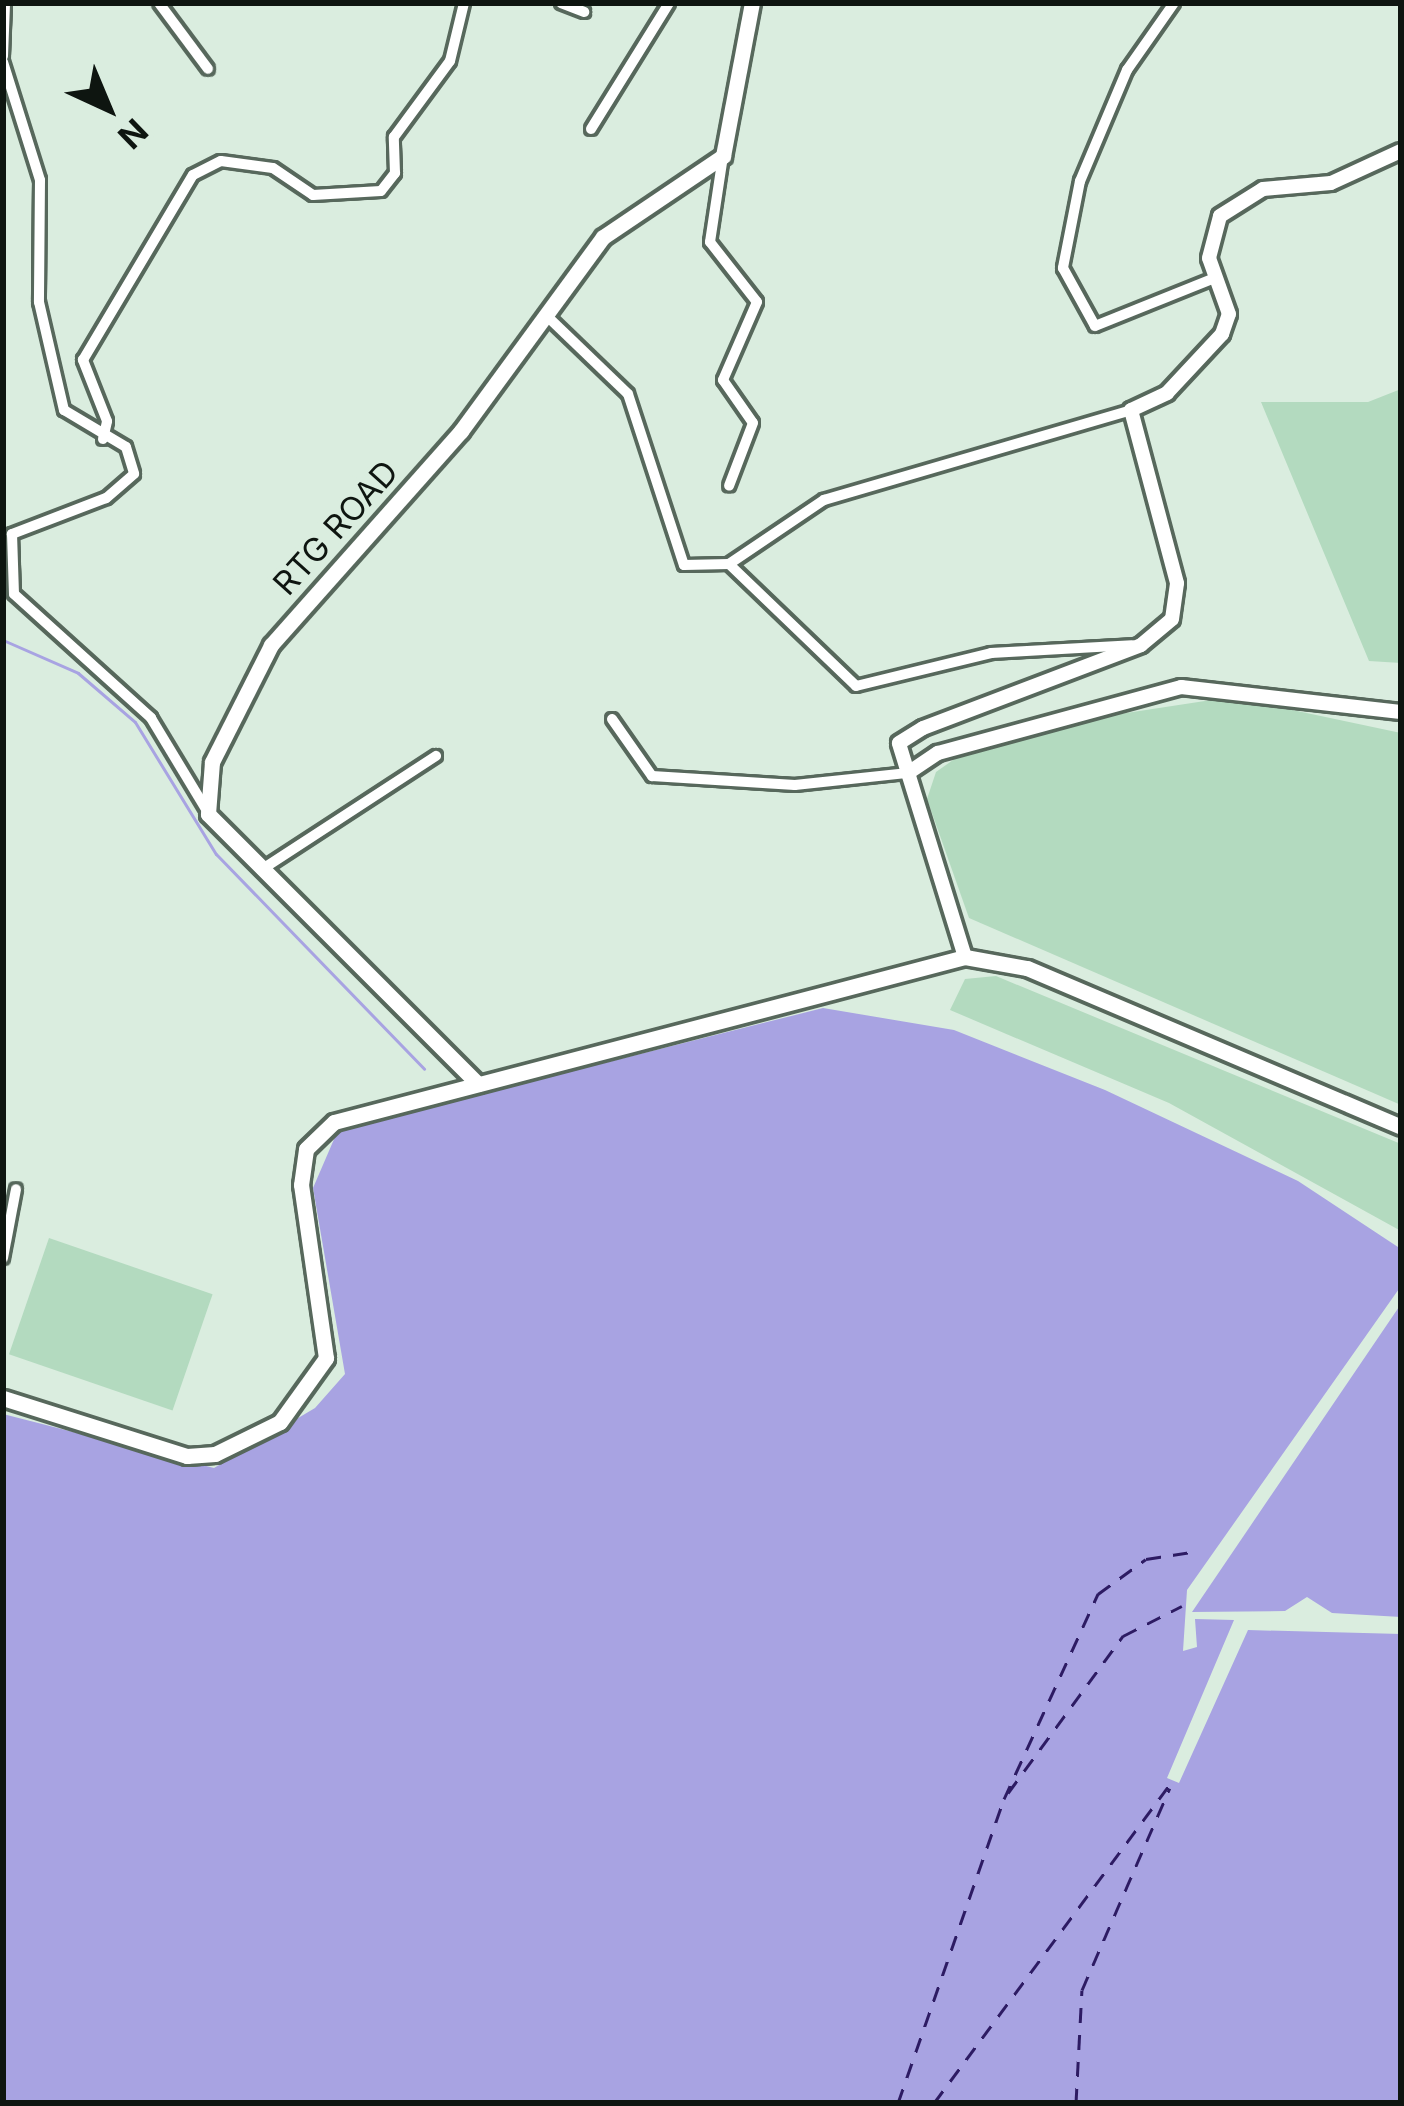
<!DOCTYPE html>
<html>
<head>
<meta charset="utf-8">
<style>
	body { margin:0 }
	#map { position:relative; width:1404px; height:2106px; overflow:hidden; background:#daeddf; font-family:Inter,sans-serif }
	div>[style] { position:absolute }
	.green>* { inset:0; background:#b3dabf; transform-origin:0 0 }
	.water>* { inset:0; background:#a8a3e2 }
	.pier>* { inset:0; background:#daeddf }
	.stream>* { height:3px; margin:-1.5px; padding:0 1.5px; transform-origin:1.5px; border-radius:1.5px; background:#a8a3e2 }
	.ferry>* { height:3px; margin-top:-1.5px; transform-origin:0; background:repeating-linear-gradient(90deg,#2d1b63 0 15px,transparent 0 27px) }
	.roads { filter:drop-shadow(3px 0 #57685c) drop-shadow(-3px 0 #57685c) drop-shadow(0 3px #57685c) drop-shadow(0 -3px #57685c) }
	.minor>* { height:10px; margin:-5px; padding:0 5px; transform-origin:5px; border-radius:5px; background:#fff }
	.tertiary>* { height:14px; margin:-7px; padding:0 7px; transform-origin:7px; border-radius:7px; background:#fff }
	.secondary>* { height:15px; margin:-7.5px; padding:0 7.5px; transform-origin:7.5px; border-radius:7.5px; background:#fff }
	span { translate:-50% -50%; white-space:nowrap; text-align:center; line-height:1.15; -webkit-text-stroke:9px #daeddf; paint-order:stroke }
	.street-label { font-size:33px; color:#0e1510 }
	.frame { position:absolute; inset:0; border:6px solid #0e1510; pointer-events:none }
	.north { position:absolute; left:48px; top:48px; width:120px; height:120px; -webkit-text-stroke:9px #daeddf; paint-order:stroke; rotate:136deg; font-size:33px; font-weight:700; line-height:48px; text-align:center; color:#0e1510 }
	.north::after { content:''; display:block; margin:auto; width:42px; height:54px; background:#0e1510; clip-path:polygon(50% 0,100% 100%,50% 72%,0 100%) }
</style>
</head>
<body>
<div id="map">
	<div class="green">
		<i style="clip-path:polygon(1401px 389px,1401px 663px,1369px 661px,1261px 402px,1368px 402px)"></i>
		<i style="clip-path:polygon(1231px 697px,1401px 733px,1401px 1105px,969px 918px,927px 799px,936px 772px,963px 753px,1087px 719px)"></i>
		<i style="clip-path:polygon(996px 976px,1401px 1144px,1401px 1231px,1169px 1103px,950px 1010px,965px 979px)"></i>
		<i style="left:49px;top:1238px;width:173px;height:123px;rotate:19deg"></i>
	</div>
	<div class="water">
		<i style="clip-path:polygon(823px 1008px,954px 1030px,1105px 1090px,1298px 1181px,1401px 1249px,1401px 2103px,3px 2103px,3px 1414px,214px 1468px,315px 1408px,345px 1374px,313px 1188px,338px 1130px)"></i>
	</div>
	<div class="pier">
		<i style="clip-path:polygon(1401px 1286px,1401px 1304px,1192px 1612px,1285px 1611px,1307px 1597px,1332px 1613px,1401px 1617px,1401px 1634px,1248px 1630px,1179px 1783px,1167px 1778px,1234px 1620px,1195px 1619px,1197px 1647px,1183px 1651px,1187px 1590px)"></i>
	</div>
	<div class="stream">
		<i style="left:3px;top:640px;width:82px;rotate:23.7deg"></i>
		<i style="left:78px;top:673px;width:75px;rotate:40.7deg"></i>
		<i style="left:135px;top:722px;width:155px;rotate:58.5deg"></i>
		<i style="left:216px;top:854px;width:299px;rotate:45.9deg"></i>
	</div>
	<div class="ferry">
		<i style="left:1008px;top:1793px;width:195px;rotate:-53.8deg"></i>
		<i style="left:1123px;top:1636px;width:66px;rotate:-27deg"></i>
		<i style="left:898px;top:2103px;width:322px;rotate:-70.8deg"></i>
		<i style="left:1004px;top:1799px;width:226px;rotate:-65.4deg"></i>
		<i style="left:1098px;top:1594px;width:59px;rotate:-36.1deg"></i>
		<i style="left:1146px;top:1559px;width:46px;rotate:-8.8deg"></i>
		<i style="left:934px;top:2103px;width:402px;rotate:-53.5deg"></i>
		<i style="left:1076px;top:2103px;width:113px;rotate:-87deg"></i>
		<i style="left:1082px;top:1990px;width:220px;rotate:-66.5deg"></i>
	</div>
	<div class="roads">
		<div class="minor">
			<i style="left:159px;top:3px;width:82px;rotate:53.4deg"></i>
			<i style="left:561px;top:3px;width:25px;rotate:21deg"></i>
			<i style="left:1174px;top:3px;width:82px;rotate:125deg"></i>
			<i style="left:1127px;top:70px;width:121px;rotate:112.9deg"></i>
			<i style="left:1080px;top:181px;width:89px;rotate:101.1deg"></i>
			<i style="left:1063px;top:268px;width:66px;rotate:61.1deg"></i>
			<i style="left:1095px;top:326px;width:131px;rotate:-21.9deg"></i>
			<i style="left:3px;top:56px;width:53px;rotate:-87.8deg"></i>
			<i style="left:3px;top:62px;width:124px;rotate:72.6deg"></i>
			<i style="left:40px;top:180px;width:122px;rotate:90.5deg"></i>
			<i style="left:39px;top:302px;width:111px;rotate:77deg"></i>
			<i style="left:64px;top:410px;width:72px;rotate:30.8deg"></i>
			<i style="left:126px;top:447px;width:28px;rotate:73deg"></i>
			<i style="left:134px;top:474px;width:37px;rotate:139deg"></i>
			<i style="left:106px;top:498px;width:101px;rotate:159deg"></i>
			<i style="left:12px;top:534px;width:60px;rotate:88.1deg"></i>
			<i style="left:14px;top:594px;width:185px;rotate:42.1deg"></i>
			<i style="left:151px;top:718px;width:109px;rotate:58.9deg"></i>
			<i style="left:591px;top:129px;width:148px;rotate:-58.2deg"></i>
			<i style="left:723px;top:156px;width:87px;rotate:98.6deg"></i>
			<i style="left:710px;top:242px;width:76px;rotate:51.9deg"></i>
			<i style="left:757px;top:302px;width:85px;rotate:113.6deg"></i>
			<i style="left:723px;top:380px;width:52px;rotate:55.1deg"></i>
			<i style="left:753px;top:423px;width:67px;rotate:110.9deg"></i>
			<i style="left:547px;top:316px;width:112px;rotate:43.9deg"></i>
			<i style="left:628px;top:394px;width:180px;rotate:71.9deg"></i>
			<i style="left:684px;top:565px;width:45px;rotate:-1.3deg"></i>
			<i style="left:729px;top:564px;width:176px;rotate:43.8deg"></i>
			<i style="left:856px;top:686px;width:139px;rotate:-13.7deg"></i>
			<i style="left:991px;top:653px;width:141px;rotate:-3.2deg"></i>
			<i style="left:103px;top:439px;width:18px;rotate:-77deg"></i>
			<i style="left:107px;top:421px;width:66px;rotate:-111.5deg"></i>
			<i style="left:83px;top:360px;width:215px;rotate:-59.3deg"></i>
			<i style="left:193px;top:175px;width:31px;rotate:-27deg"></i>
			<i style="left:221px;top:161px;width:52px;rotate:7.7deg"></i>
			<i style="left:273px;top:168px;width:48px;rotate:34deg"></i>
			<i style="left:313px;top:195px;width:68px;rotate:-3.4deg"></i>
			<i style="left:381px;top:191px;width:23px;rotate:-52deg"></i>
			<i style="left:395px;top:173px;width:36px;rotate:-92deg"></i>
			<i style="left:394px;top:137px;width:94px;rotate:-53.6deg"></i>
			<i style="left:450px;top:61px;width:60px;rotate:-76.4deg"></i>
			<i style="left:729px;top:564px;width:115px;rotate:-34deg"></i>
			<i style="left:824px;top:500px;width:320px;rotate:-16.3deg"></i>
			<i style="left:612px;top:719px;width:70px;rotate:54.9deg"></i>
			<i style="left:652px;top:776px;width:143px;rotate:3.6deg"></i>
			<i style="left:795px;top:785px;width:114px;rotate:-6.1deg"></i>
			<i style="left:261px;top:870px;width:209px;rotate:-33.1deg"></i>
			<i style="left:3px;top:1258px;width:70px;rotate:-79.3deg"></i>
		</div>
		<div class="tertiary">
			<i style="left:908px;top:773px;width:31px;rotate:-107deg"></i>
			<i style="left:899px;top:743px;width:28px;rotate:-32deg"></i>
			<i style="left:923px;top:728px;width:233px;rotate:-20.8deg"></i>
			<i style="left:1141px;top:645px;width:40px;rotate:-40deg"></i>
			<i style="left:1172px;top:619px;width:36px;rotate:-82deg"></i>
			<i style="left:1177px;top:583px;width:179px;rotate:-104.9deg"></i>
			<i style="left:1131px;top:410px;width:40px;rotate:-25deg"></i>
			<i style="left:1167px;top:393px;width:81px;rotate:-47deg"></i>
			<i style="left:1222px;top:334px;width:21px;rotate:-71deg"></i>
			<i style="left:1229px;top:314px;width:59px;rotate:-109.7deg"></i>
			<i style="left:1209px;top:258px;width:43px;rotate:-75.3deg"></i>
			<i style="left:1220px;top:216px;width:51px;rotate:-32.1deg"></i>
			<i style="left:1263px;top:189px;width:68px;rotate:-5deg"></i>
			<i style="left:1331px;top:183px;width:77px;rotate:-24.6deg"></i>
			<i style="left:965px;top:957px;width:193px;rotate:-107.2deg"></i>
			<i style="left:908px;top:773px;width:36px;rotate:-34deg"></i>
			<i style="left:938px;top:753px;width:252px;rotate:-15.2deg"></i>
			<i style="left:1181px;top:687px;width:221px;rotate:6.5deg"></i>
		</div>
		<div class="secondary">
			<i style="left:478px;top:1084px;width:382px;rotate:-135deg"></i>
			<i style="left:208px;top:814px;width:52px;rotate:-85.6deg"></i>
			<i style="left:212px;top:762px;width:131px;rotate:-63.2deg"></i>
			<i style="left:271px;top:645px;width:286px;rotate:-48.4deg"></i>
			<i style="left:461px;top:431px;width:240px;rotate:-53.8deg"></i>
			<i style="left:603px;top:237px;width:145px;rotate:-34deg"></i>
			<i style="left:723px;top:156px;width:156px;rotate:-79.3deg"></i>
			<i style="left:3px;top:1398px;width:193px;rotate:17.5deg"></i>
			<i style="left:187px;top:1456px;width:28px;rotate:-4deg"></i>
			<i style="left:215px;top:1454px;width:72px;rotate:-26.2deg"></i>
			<i style="left:280px;top:1422px;width:79px;rotate:-54.3deg"></i>
			<i style="left:326px;top:1358px;width:175px;rotate:-98.2deg"></i>
			<i style="left:301px;top:1185px;width:36px;rotate:-82deg"></i>
			<i style="left:306px;top:1149px;width:39px;rotate:-44deg"></i>
			<i style="left:334px;top:1122px;width:652px;rotate:-14.65deg"></i>
			<i style="left:965px;top:957px;width:63px;rotate:10.1deg"></i>
			<i style="left:1027px;top:968px;width:406px;rotate:23deg"></i>
		</div>
	</div>
	<div class="street-label">
		<span style="left:336px;top:528px;rotate:-48deg">RTG ROAD</span>
	</div>
	<div class="frame"></div>
	<div class="north">N</div>
</div>
</body>
</html>
